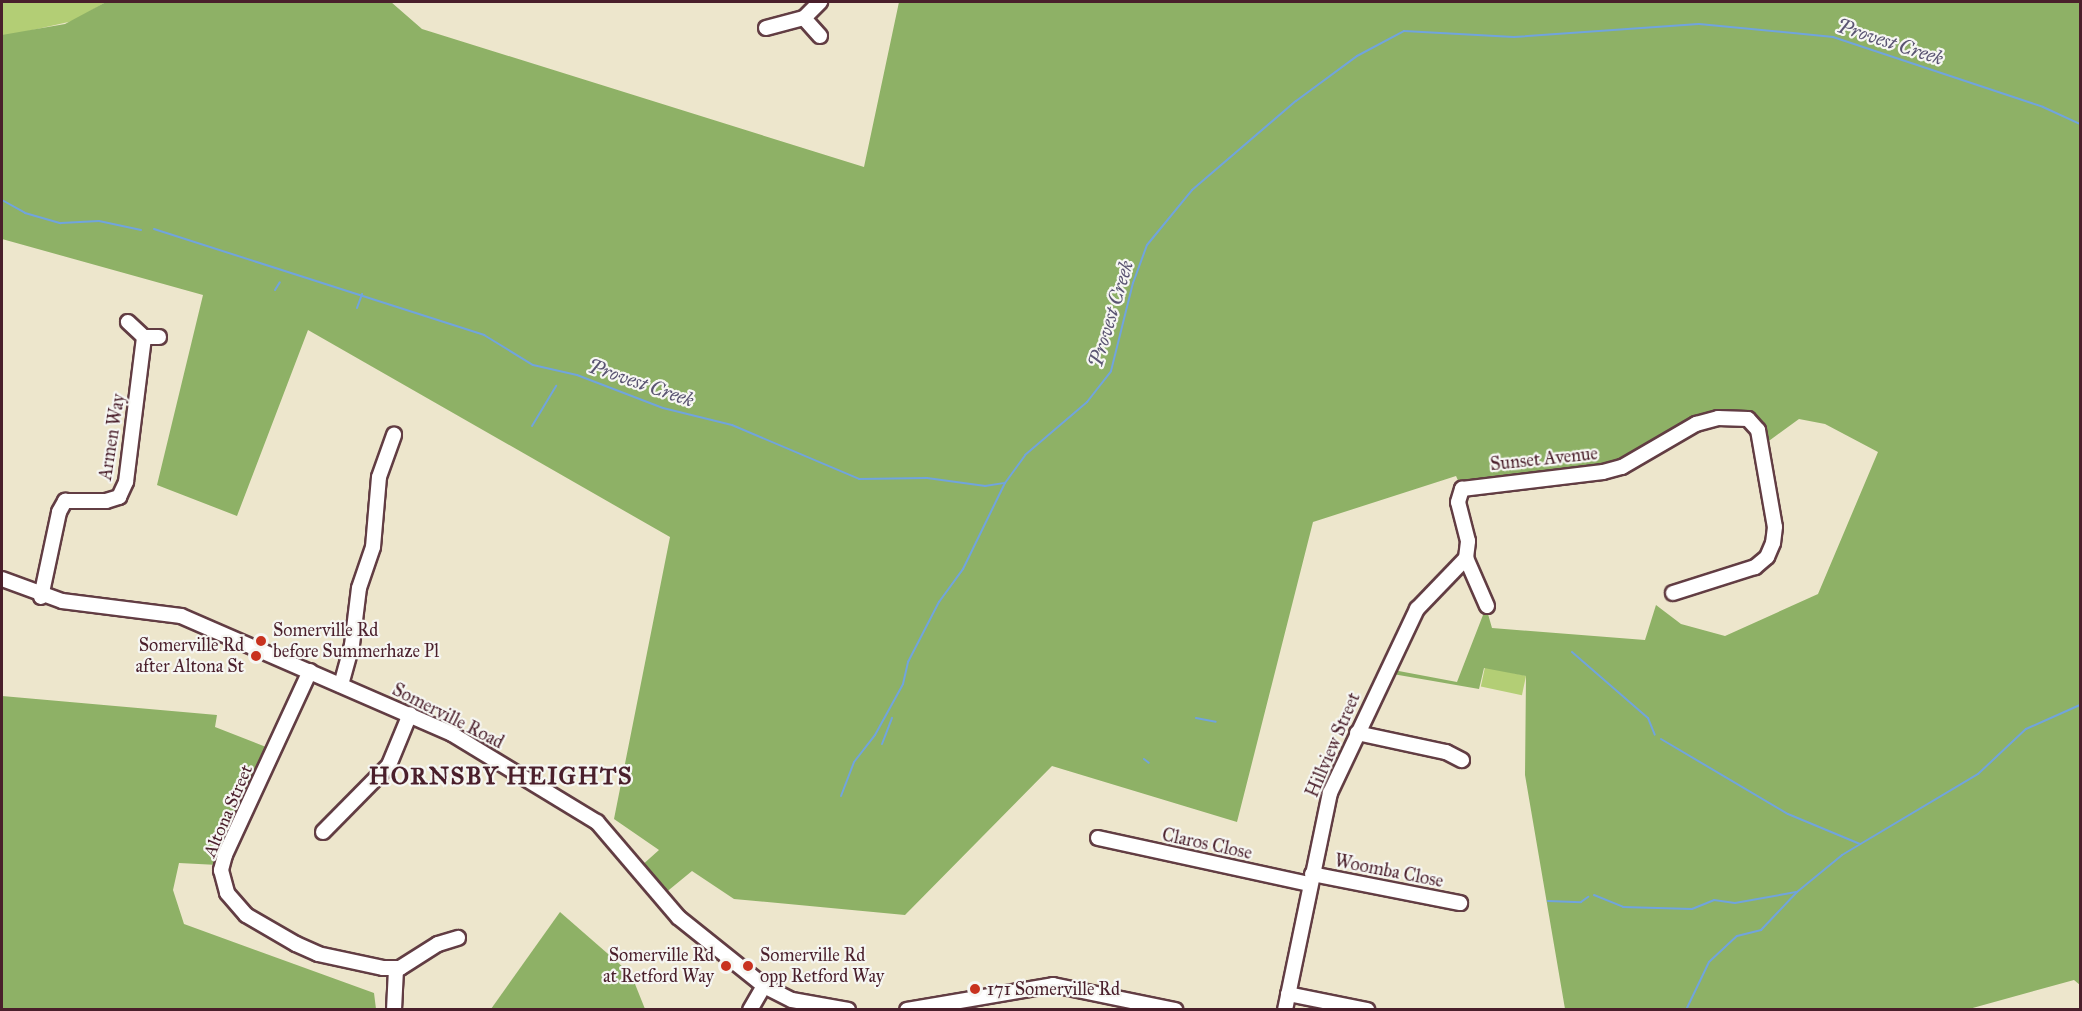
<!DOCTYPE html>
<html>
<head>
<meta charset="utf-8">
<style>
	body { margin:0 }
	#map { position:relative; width:2082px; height:1011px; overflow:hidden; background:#ede6cc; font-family:"IM FELL Great Primer",serif }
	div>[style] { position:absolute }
	.green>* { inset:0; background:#b3ce75; transform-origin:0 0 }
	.forest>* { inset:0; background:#8eb166 }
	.stream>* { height:2px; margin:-1px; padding:0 1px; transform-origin:1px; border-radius:1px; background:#71a4dd }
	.roads { filter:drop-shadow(2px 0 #623d43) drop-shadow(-2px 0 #623d43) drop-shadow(0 2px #623d43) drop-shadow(0 -2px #623d43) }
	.minor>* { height:14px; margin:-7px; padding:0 7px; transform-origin:7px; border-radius:7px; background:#fff }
	.dots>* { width:16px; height:16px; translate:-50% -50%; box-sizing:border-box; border:3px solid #f6f6f2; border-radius:50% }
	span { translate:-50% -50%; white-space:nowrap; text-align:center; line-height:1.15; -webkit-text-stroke:4.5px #f6f6f2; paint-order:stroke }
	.street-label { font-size:18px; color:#4a1f2b }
	.poi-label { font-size:18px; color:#4a1f2b }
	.left { translate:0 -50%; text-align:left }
	.right { translate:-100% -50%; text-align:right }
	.water-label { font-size:20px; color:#5a5472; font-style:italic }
	.district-label { font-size:24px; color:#4a1f2b; font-weight:700; letter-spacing:1.5px }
	.frame { position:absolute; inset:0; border:3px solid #4a1f2b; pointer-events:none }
</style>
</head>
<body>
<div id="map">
	<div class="green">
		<i style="clip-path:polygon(2px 2px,106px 2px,73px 21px,6px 36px,2px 35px)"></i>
		<i style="left:1485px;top:667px;width:42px;height:20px;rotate:12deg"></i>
	</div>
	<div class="forest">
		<i style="clip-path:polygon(106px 2px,391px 2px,422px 29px,864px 167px,899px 2px,2080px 2px,2080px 985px,2074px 980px,1969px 1009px,1565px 1009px,1525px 775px,1526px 676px,1484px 668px,1479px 689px,1387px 673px,1388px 669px,1457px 682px,1483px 615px,1488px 614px,1492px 628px,1645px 640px,1656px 605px,1681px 624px,1725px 636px,1818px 594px,1878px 452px,1825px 424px,1799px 419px,1762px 446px,1761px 438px,1731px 412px,1609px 469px,1461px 487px,1456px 476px,1313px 522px,1237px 822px,1052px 766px,905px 915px,734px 899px,692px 871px,664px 894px,640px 867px,659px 850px,614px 819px,670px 537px,308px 330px,237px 516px,157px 485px,203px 295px,2px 239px,2px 35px,65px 24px)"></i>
		<i style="clip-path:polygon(2px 696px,217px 715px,215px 727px,266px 747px,218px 865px,179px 863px,173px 890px,184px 924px,374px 993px,376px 1009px,2px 1009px)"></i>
		<i style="clip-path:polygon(560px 912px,631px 974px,645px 1009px,491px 1009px)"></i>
	</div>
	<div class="stream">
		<i style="left:2px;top:200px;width:26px;rotate:29deg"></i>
		<i style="left:25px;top:213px;width:37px;rotate:16deg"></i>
		<i style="left:61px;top:223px;width:38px;rotate:-3deg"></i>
		<i style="left:99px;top:221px;width:43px;rotate:12.1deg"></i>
		<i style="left:154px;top:229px;width:347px;rotate:17.8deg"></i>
		<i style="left:484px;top:335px;width:57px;rotate:31.5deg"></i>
		<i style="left:533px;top:365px;width:45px;rotate:12.8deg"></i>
		<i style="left:577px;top:375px;width:92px;rotate:21deg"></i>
		<i style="left:663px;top:408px;width:71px;rotate:13.8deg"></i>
		<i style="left:732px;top:425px;width:138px;rotate:23deg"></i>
		<i style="left:859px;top:479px;width:68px;rotate:-0.8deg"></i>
		<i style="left:927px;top:478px;width:59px;rotate:7.9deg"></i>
		<i style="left:985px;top:486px;width:20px;rotate:-9deg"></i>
		<i style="left:1005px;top:483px;width:34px;rotate:-54deg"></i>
		<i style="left:1025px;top:455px;width:82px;rotate:-40.5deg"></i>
		<i style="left:1087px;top:402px;width:39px;rotate:-52deg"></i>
		<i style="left:1111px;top:371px;width:91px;rotate:-76deg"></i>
		<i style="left:1133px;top:283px;width:40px;rotate:-69.8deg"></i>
		<i style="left:1147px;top:245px;width:71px;rotate:-50.7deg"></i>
		<i style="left:1192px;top:190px;width:137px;rotate:-40.6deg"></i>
		<i style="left:1296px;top:101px;width:76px;rotate:-36.4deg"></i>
		<i style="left:1357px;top:56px;width:53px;rotate:-28deg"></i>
		<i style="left:1404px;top:31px;width:110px;rotate:3.1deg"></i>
		<i style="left:1514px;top:37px;width:185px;rotate:-4deg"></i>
		<i style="left:1699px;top:24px;width:135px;rotate:5.5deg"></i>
		<i style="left:1833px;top:37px;width:221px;rotate:18.4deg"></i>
		<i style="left:2043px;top:107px;width:41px;rotate:24.7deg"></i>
		<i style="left:275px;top:290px;width:9px;rotate:-58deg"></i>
		<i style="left:357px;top:308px;width:15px;rotate:-70deg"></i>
		<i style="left:532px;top:426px;width:47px;rotate:-59deg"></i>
		<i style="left:1572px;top:652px;width:101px;rotate:41deg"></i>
		<i style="left:1648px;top:718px;width:18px;rotate:68deg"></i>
		<i style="left:1196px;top:718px;width:20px;rotate:11deg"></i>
		<i style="left:1661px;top:739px;width:147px;rotate:30.6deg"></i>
		<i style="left:1788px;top:814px;width:78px;rotate:22.6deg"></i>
		<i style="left:882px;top:744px;width:28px;rotate:-69deg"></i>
		<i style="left:1144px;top:759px;width:6px;rotate:39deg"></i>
		<i style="left:841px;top:796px;width:36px;rotate:-69deg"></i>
		<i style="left:854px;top:762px;width:34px;rotate:-52deg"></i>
		<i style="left:875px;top:735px;width:58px;rotate:-61.2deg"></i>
		<i style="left:903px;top:684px;width:23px;rotate:-77deg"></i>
		<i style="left:908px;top:662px;width:68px;rotate:-62.7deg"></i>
		<i style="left:939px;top:602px;width:41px;rotate:-54deg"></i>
		<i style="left:963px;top:569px;width:96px;rotate:-64deg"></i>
		<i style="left:1594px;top:895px;width:31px;rotate:22deg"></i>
		<i style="left:1623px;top:907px;width:69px;rotate:1.7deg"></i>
		<i style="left:1692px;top:909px;width:24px;rotate:-22deg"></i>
		<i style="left:1714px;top:900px;width:21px;rotate:8deg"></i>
		<i style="left:1735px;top:903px;width:62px;rotate:-10.2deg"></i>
		<i style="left:1548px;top:901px;width:33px;rotate:2deg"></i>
		<i style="left:1581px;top:902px;width:9px;rotate:-36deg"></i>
		<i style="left:1686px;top:1010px;width:53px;rotate:-64.4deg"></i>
		<i style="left:1709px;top:962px;width:38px;rotate:-43deg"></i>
		<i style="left:1737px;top:936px;width:25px;rotate:-14deg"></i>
		<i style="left:1761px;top:930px;width:52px;rotate:-46.5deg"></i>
		<i style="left:1797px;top:892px;width:58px;rotate:-39.4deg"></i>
		<i style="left:1842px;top:855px;width:158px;rotate:-30.8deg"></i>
		<i style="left:1978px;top:774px;width:66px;rotate:-43.2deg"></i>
		<i style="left:2026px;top:729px;width:59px;rotate:-24deg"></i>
	</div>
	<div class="roads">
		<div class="minor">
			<i style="left:766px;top:28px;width:39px;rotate:-15deg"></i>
			<i style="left:820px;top:36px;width:24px;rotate:-132deg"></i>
			<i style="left:804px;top:18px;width:23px;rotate:-45deg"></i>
			<i style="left:144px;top:337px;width:15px"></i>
			<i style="left:2px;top:579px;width:64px;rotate:20.1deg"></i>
			<i style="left:62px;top:601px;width:120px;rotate:7.2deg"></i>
			<i style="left:181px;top:616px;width:296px;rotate:23.5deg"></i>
			<i style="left:452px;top:734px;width:170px;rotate:31.3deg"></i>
			<i style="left:597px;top:822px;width:125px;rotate:49.5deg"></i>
			<i style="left:678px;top:917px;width:110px;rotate:38.7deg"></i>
			<i style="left:764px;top:986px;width:31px;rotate:27deg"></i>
			<i style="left:792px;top:1000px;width:57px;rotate:10.1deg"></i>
			<i style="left:41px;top:597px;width:87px;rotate:-78deg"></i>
			<i style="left:59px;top:512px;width:13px;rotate:-61deg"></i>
			<i style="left:65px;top:501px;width:41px"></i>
			<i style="left:106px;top:501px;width:14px;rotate:-17deg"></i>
			<i style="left:119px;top:497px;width:17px;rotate:-65deg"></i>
			<i style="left:126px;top:482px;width:146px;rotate:-82.9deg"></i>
			<i style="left:144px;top:337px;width:22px;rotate:-137deg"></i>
			<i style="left:1487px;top:606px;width:52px;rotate:-113.6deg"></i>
			<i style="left:1466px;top:558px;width:17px;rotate:-83deg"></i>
			<i style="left:1468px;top:541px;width:40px;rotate:-104.4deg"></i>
			<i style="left:1458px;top:502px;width:14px;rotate:-73deg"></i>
			<i style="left:1462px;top:489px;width:142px;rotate:-6.9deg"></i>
			<i style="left:1603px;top:472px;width:20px;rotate:-15deg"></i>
			<i style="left:1622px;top:467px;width:86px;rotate:-30.2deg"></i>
			<i style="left:1696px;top:424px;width:23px;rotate:-15deg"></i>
			<i style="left:1718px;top:418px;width:30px;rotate:2deg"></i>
			<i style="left:1748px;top:419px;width:15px;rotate:48deg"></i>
			<i style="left:1758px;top:430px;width:98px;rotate:80.1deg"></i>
			<i style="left:1775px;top:527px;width:16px;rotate:97deg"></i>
			<i style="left:1773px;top:543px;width:15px;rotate:113deg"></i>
			<i style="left:1767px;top:557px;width:16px;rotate:140deg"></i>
			<i style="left:1755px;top:567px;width:86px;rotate:162.4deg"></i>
			<i style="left:310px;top:671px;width:203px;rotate:114.8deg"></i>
			<i style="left:225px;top:855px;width:16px;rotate:105deg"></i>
			<i style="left:221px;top:870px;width:24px;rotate:75deg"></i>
			<i style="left:227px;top:893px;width:29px;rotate:49deg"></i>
			<i style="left:246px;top:915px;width:58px;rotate:30.1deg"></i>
			<i style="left:296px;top:944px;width:24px;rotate:24deg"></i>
			<i style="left:318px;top:954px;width:66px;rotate:12.2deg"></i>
			<i style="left:383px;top:968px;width:17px"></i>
			<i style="left:400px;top:968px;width:45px;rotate:-32.3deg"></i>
			<i style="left:438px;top:944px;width:21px;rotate:-17deg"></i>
			<i style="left:341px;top:685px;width:41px;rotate:-74.6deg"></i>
			<i style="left:352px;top:645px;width:57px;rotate:-83deg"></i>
			<i style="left:359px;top:588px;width:43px;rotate:-71.1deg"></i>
			<i style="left:373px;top:547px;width:70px;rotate:-85.1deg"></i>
			<i style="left:379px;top:477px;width:45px;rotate:-70.3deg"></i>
			<i style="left:1357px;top:733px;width:91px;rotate:12.1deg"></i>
			<i style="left:1446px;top:752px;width:18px;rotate:27deg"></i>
			<i style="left:323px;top:832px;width:94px;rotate:-45.4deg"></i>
			<i style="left:389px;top:765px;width:55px;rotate:-67.6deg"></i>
			<i style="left:1098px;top:838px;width:216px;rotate:12.3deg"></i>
			<i style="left:1312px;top:874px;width:151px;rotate:11.1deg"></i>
			<i style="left:1288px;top:994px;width:81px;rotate:11.4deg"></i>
			<i style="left:394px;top:1010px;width:41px;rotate:-87.2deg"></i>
			<i style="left:750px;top:1010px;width:28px;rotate:-60deg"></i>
			<i style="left:907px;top:1010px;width:148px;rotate:-9.7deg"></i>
			<i style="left:1053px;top:985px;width:125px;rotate:11.6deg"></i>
			<i style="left:1285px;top:1010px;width:222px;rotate:-78.3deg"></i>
			<i style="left:1330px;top:793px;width:204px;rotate:-64.7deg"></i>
			<i style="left:1417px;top:609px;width:71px;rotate:-46.1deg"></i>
		</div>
	</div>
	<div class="dots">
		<i style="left:261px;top:641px;background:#c8321e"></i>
		<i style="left:256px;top:656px;background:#c8321e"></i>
		<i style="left:726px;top:966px;background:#c8321e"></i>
		<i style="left:748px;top:966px;background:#c8321e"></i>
		<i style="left:975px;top:989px;background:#c8321e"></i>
	</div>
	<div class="street-label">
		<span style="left:112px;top:437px;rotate:-81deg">Armen Way</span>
		<span style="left:1544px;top:459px;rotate:-6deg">Sunset Avenue</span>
		<span style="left:448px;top:716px;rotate:27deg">Somerville Road</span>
		<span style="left:1333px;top:745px;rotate:-67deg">Hillview Street</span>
		<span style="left:228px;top:811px;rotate:-67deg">Altona Street</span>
		<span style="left:1207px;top:844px;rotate:12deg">Claros Close</span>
		<span style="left:1389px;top:871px;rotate:11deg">Woomba Close</span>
	</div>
	<div class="poi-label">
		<span class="left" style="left:273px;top:641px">Somerville Rd<br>before Summerhaze Pl</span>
		<span class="right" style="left:244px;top:656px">Somerville Rd<br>after Altona St</span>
		<span class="right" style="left:714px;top:966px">Somerville Rd<br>at Retford Way</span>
		<span class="left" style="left:760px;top:966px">Somerville Rd<br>opp Retford Way</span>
		<span class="left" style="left:987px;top:989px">171 Somerville Rd</span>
	</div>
	<div class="water-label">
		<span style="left:1890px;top:42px;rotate:18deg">Provest Creek</span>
		<span style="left:1111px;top:314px;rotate:-73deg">Provest Creek</span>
		<span style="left:641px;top:383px;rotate:19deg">Provest Creek</span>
	</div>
	<div class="district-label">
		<span style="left:501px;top:777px">HORNSBY HEIGHTS</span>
	</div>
	<div class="frame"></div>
</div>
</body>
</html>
